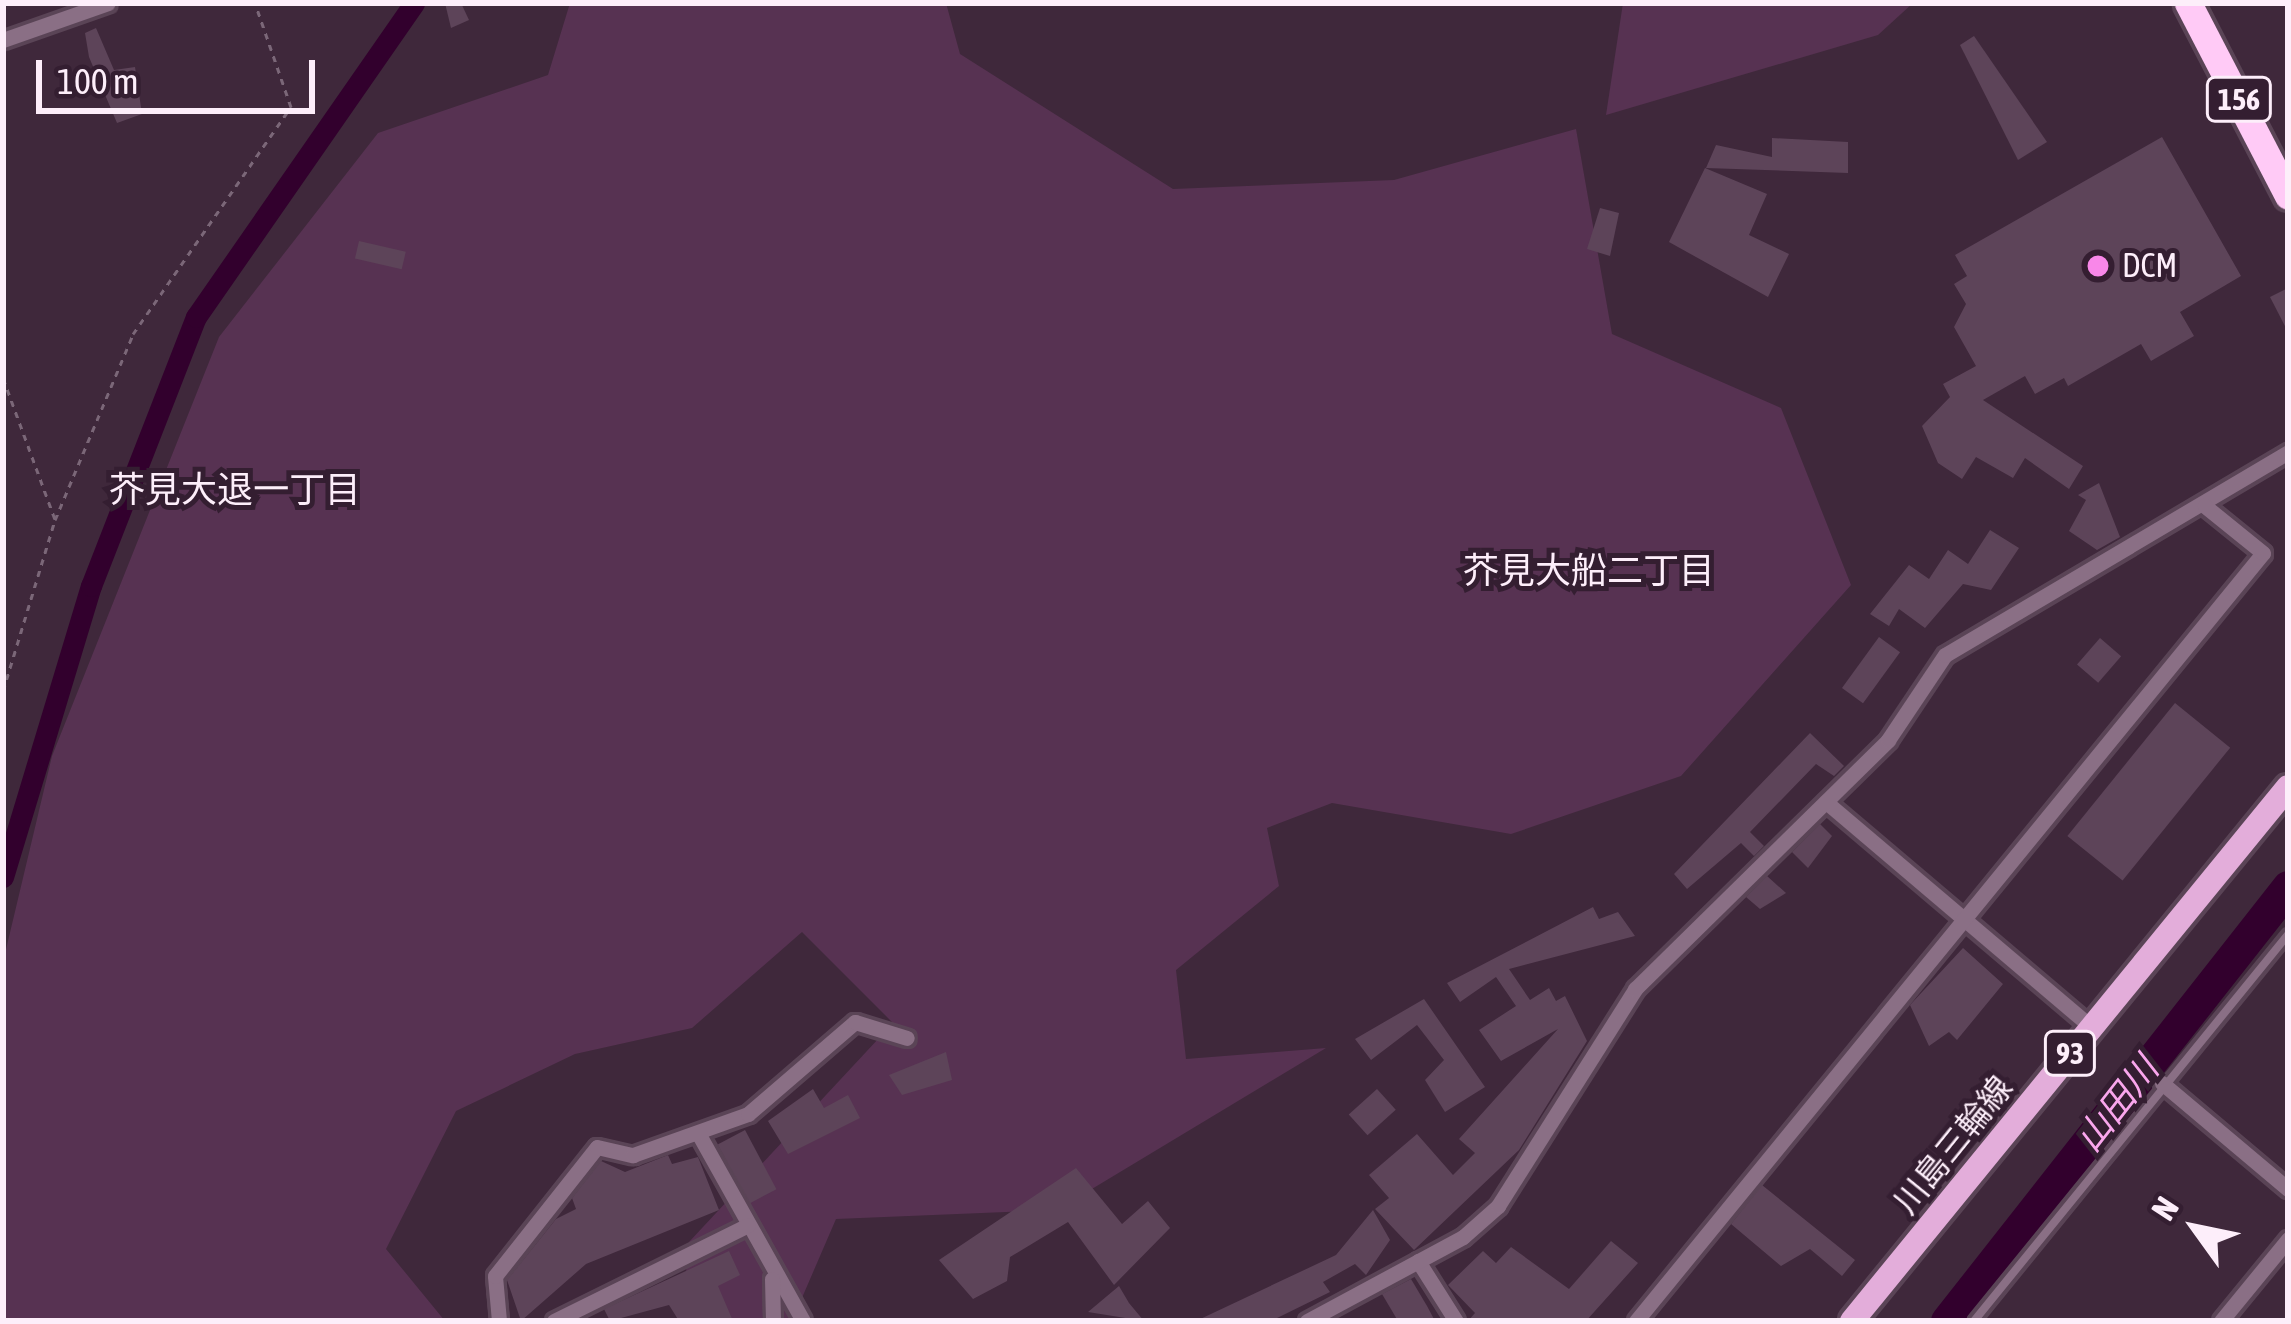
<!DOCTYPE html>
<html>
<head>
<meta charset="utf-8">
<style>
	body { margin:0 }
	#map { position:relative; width:2291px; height:1324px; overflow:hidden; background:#3f283b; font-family:"Asap Condensed","Noto Sans JP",sans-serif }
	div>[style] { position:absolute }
	.green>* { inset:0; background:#573252 }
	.canal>* { height:21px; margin:-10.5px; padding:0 10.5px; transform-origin:10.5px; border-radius:10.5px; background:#32002d }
	.river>* { height:33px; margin:-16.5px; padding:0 16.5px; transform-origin:16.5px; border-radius:16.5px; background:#32002d }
	.building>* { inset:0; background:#5d4459; transform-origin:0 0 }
	.path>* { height:3px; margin-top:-1.5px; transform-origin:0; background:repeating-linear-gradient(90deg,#7b6778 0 6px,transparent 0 12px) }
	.roads { filter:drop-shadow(3px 0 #5a4456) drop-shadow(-3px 0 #5a4456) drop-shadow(0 3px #5a4456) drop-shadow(0 -3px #5a4456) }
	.lane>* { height:8px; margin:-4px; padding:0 4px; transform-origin:4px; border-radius:4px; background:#8a6f85 }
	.street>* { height:15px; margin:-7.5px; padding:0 7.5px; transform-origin:7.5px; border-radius:7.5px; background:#8a6f85 }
	.primary>* { height:24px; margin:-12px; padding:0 12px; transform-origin:12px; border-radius:12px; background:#e3adda }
	.highway>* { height:27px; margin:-13.5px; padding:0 13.5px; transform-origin:13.5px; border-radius:13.5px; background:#ffcaf6 }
	.dots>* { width:33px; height:33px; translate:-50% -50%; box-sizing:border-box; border:6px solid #341e31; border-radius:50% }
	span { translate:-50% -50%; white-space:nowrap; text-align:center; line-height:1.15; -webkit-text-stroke:10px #341e31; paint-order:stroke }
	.shield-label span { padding:3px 9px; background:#341e31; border:3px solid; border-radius:9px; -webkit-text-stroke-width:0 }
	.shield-label { font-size:30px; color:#fdeefa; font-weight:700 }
	.poi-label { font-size:33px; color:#fdeefa }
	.left { translate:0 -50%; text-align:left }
	.street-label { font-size:33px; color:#fdeefa }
	.neighbourhood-label { font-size:36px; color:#fdeefa }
	.water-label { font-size:36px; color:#faa6ed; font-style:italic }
	.frame { position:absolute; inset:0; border:6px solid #fdeefa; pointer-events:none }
	.north { position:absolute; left:2135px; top:1168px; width:120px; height:120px; -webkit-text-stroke:9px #341e31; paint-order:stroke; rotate:303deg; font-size:33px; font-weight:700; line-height:48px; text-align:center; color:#fdeefa }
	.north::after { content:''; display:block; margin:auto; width:42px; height:54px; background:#fdeefa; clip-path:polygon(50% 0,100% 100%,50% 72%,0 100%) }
	.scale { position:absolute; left:36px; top:60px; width:279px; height:54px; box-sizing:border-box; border:6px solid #fdeefa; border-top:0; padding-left:15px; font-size:36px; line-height:42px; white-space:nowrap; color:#fdeefa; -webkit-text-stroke:9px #341e31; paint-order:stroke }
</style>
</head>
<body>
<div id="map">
	<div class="green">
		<i style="clip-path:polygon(570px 3px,946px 3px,960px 54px,1173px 189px,1394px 180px,1576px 129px,1612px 334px,1781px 408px,1851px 585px,1681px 776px,1511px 834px,1332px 803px,1267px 828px,1279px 886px,1176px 970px,1186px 1059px,1326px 1048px,1057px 1210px,836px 1219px,792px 1321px,681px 1321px,689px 1242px,893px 1023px,802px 932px,692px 1028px,575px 1054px,456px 1111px,386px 1249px,445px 1321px,3px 1321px,3px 962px,52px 756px,219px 337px,378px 133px,548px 75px)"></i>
		<i style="clip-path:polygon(1623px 3px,1913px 3px,1878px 35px,1606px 115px)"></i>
	</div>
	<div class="canal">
		<i style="left:3px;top:877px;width:304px;rotate:-73.2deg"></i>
		<i style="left:91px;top:586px;width:289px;rotate:-68.7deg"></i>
		<i style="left:196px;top:317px;width:382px;rotate:-55.2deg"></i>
	</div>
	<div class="river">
		<i style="left:1947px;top:1321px;width:552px;rotate:-51.84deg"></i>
	</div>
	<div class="building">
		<i style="clip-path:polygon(445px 3px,461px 3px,469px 20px,451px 28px)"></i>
		<i style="clip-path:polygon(96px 28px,114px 70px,135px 67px,142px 114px,117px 123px,89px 57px,85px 33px)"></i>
		<i style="clip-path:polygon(1974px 36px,2047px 142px,2018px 160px,1960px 45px)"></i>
		<i style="clip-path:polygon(2162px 137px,2241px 276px,2180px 312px,2194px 336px,2151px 361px,2141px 344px,2068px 386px,2064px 378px,2035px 394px,2025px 376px,1983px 400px,2083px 466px,2069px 489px,2025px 458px,2013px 478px,1976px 457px,1962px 479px,1938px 463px,1922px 426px,1950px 397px,1943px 384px,1976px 366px,1954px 327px,1966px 304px,1954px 284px,1967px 276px,1955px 255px)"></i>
		<i style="clip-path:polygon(1772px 138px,1848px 142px,1848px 173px,1706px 168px,1716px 145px,1772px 157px)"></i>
		<i style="clip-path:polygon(1705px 168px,1767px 194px,1749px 235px,1789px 254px,1768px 297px,1669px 242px)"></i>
		<i style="clip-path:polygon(1600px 208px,1619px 213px,1610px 256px,1587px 249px)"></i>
		<i style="left:359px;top:241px;width:48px;height:18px;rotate:13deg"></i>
		<i style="clip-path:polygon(2288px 288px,2288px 332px,2270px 297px)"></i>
		<i style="clip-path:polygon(2099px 483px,2120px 537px,2097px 550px,2069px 531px,2086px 500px,2078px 495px)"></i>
		<i style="clip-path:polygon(1990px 530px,2019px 548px,1991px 590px,1963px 584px,1925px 628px,1899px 609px,1889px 626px,1870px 614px,1909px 565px,1929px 579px,1948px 550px,1968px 564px)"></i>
		<i style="left:1879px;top:637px;width:26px;height:63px;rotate:36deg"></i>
		<i style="left:2100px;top:638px;width:28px;height:35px;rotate:41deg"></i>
		<i style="left:2175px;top:703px;width:71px;height:171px;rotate:39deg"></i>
		<i style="clip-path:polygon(1810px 733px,1844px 766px,1834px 776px,1816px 764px,1750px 832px,1764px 846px,1754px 856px,1741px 843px,1687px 889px,1674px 874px)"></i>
		<i style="clip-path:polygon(1820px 824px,1832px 836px,1808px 868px,1792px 852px)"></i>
		<i style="clip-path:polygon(1767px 876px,1786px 893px,1760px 909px,1746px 897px)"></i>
		<i style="clip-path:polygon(1593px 907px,1599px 919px,1618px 912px,1635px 936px,1509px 969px,1530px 1000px,1549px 988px,1556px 1001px,1565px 996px,1587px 1041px,1519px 1150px,1414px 1250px,1375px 1209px,1389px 1198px,1369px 1175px,1417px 1134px,1453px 1175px,1475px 1153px,1459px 1139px,1558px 1029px,1501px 1061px,1479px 1030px,1516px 1006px,1496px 977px,1460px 1002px,1447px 983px)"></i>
		<i style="clip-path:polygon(1963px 948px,2003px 984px,1957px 1040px,1949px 1032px,1929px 1046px,1910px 1005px)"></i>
		<i style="clip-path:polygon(1424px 999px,1485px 1087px,1445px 1112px,1425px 1080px,1444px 1060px,1417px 1025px,1371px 1060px,1355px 1039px)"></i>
		<i style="clip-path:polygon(946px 1052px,952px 1080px,902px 1095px,889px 1075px)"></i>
		<i style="clip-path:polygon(813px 1089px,824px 1108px,848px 1095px,860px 1118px,788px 1154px,768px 1121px)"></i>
		<i style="left:1377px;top:1089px;width:28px;height:38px;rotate:48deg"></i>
		<i style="left:745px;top:1130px;width:67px;height:31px;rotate:62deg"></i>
		<i style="clip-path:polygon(668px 1155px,672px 1164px,698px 1157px,719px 1210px,586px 1264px,521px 1321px,507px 1280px,556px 1219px,576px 1209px,572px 1198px,601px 1161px,625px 1172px)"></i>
		<i style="clip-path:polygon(1076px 1168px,1122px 1224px,1148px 1201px,1170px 1228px,1114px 1285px,1068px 1222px,1010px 1257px,1007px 1281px,973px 1299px,939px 1260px)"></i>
		<i style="clip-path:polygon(1762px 1185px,1855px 1260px,1842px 1276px,1810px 1249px,1781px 1266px,1731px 1224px)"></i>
		<i style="clip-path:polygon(1373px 1210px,1390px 1240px,1366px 1275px,1355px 1264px,1323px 1282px,1330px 1292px,1271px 1321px,1196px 1321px,1336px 1255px)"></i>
		<i style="clip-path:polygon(1611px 1241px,1638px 1263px,1586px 1321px,1468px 1321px,1475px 1313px,1448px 1285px,1483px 1251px,1496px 1263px,1511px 1247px,1569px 1289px)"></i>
		<i style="clip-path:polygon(729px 1251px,740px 1275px,718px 1286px,733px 1321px,679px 1321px,669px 1305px,610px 1321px,604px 1309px)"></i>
		<i style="clip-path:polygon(1411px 1279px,1427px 1306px,1435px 1321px,1398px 1321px,1382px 1294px)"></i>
		<i style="clip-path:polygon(1119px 1286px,1129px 1303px,1144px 1321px,1088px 1312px)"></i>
	</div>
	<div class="path">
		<i style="left:3px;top:378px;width:150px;rotate:69.8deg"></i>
		<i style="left:3px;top:691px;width:179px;rotate:-73.1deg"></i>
		<i style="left:55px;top:520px;width:202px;rotate:-67.2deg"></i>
		<i style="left:133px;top:334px;width:277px;rotate:-55.2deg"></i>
		<i style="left:291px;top:107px;width:110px;rotate:-109.1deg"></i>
	</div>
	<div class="roads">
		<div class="lane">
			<i style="left:1974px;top:1321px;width:498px;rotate:-50.9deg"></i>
		</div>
		<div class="street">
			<i style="left:3px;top:40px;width:111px;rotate:-19.4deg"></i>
			<i style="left:1826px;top:802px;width:348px;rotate:40.3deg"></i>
			<i style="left:2162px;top:1083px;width:165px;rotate:40.1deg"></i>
			<i style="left:698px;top:1133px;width:215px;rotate:60.8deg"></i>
			<i style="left:1418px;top:1261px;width:71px;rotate:57.7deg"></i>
			<i style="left:772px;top:1279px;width:42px;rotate:88.6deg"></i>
			<i style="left:499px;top:1321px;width:45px;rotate:-95.1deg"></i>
			<i style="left:495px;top:1276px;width:164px;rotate:-51.7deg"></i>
			<i style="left:597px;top:1147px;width:37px;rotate:13deg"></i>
			<i style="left:633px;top:1155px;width:122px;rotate:-19.6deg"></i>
			<i style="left:748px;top:1114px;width:141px;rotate:-40.7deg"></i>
			<i style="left:855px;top:1022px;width:54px;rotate:17.1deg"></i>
			<i style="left:554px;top:1321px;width:216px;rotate:-26.3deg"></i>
			<i style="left:1307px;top:1321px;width:177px;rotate:-28.3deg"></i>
			<i style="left:1463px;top:1237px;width:47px;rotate:-41.5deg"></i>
			<i style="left:1498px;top:1206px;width:257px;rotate:-57.7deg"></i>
			<i style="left:1635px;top:989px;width:355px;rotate:-44.5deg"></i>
			<i style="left:1888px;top:740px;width:102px;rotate:-56.2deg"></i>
			<i style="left:1945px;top:655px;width:399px;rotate:-30.6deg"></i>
			<i style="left:1636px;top:1321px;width:991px;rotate:-50.77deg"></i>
			<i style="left:2263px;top:553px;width:75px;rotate:-141deg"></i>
			<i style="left:2221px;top:1321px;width:106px;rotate:-50.7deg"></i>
		</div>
		<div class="primary">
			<i style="left:1852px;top:1321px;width:689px;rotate:-50.77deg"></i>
		</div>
		<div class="highway">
			<i style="left:2188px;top:3px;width:217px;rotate:62.6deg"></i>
		</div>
	</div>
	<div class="dots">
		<i style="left:2098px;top:266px;background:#f987e9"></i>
	</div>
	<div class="shield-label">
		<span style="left:2239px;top:99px">156</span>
		<span style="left:2070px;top:1053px">93</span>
	</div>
	<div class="poi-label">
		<span class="left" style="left:2122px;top:266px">DCM</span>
	</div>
	<div class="street-label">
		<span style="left:1953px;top:1145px;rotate:-51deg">川島三輪線</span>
	</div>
	<div class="neighbourhood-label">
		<span style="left:235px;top:490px">芥見大退一丁目</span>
		<span style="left:1589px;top:571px">芥見大船二丁目</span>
	</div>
	<div class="water-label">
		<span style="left:2117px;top:1104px;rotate:-52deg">山田川</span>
	</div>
	<div class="frame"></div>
	<div class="north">N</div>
	<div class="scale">100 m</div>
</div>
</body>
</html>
